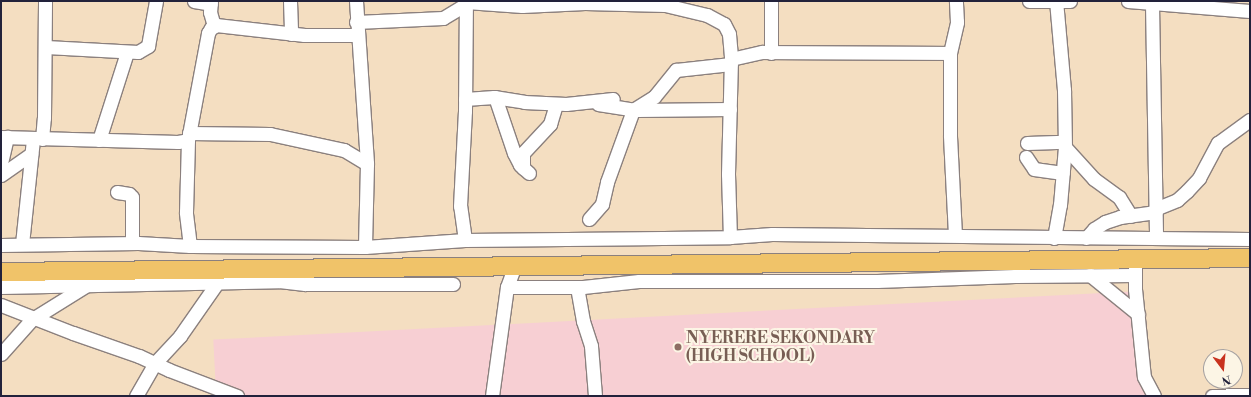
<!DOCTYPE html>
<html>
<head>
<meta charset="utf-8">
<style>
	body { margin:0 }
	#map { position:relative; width:1251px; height:397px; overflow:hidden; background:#f4dec1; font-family:"Libre Bodoni",serif }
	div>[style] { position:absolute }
	.built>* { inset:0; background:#f7cfd3; transform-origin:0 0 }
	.roads { filter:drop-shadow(1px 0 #8b807e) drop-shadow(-1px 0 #8b807e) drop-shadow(0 1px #8b807e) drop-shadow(0 -1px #8b807e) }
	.minor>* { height:13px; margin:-6.5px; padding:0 6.5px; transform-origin:6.5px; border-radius:6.5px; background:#fff }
	.highway>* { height:18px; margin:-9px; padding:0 9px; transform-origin:9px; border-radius:9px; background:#f0c369 }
	.dots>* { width:11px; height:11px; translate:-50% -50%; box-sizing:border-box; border:2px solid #fcf5e5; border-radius:50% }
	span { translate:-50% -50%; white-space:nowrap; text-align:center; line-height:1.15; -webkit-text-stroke:4px #fcf5e5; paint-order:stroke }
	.education-label { font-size:16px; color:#785e54; font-weight:700 }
	.left { translate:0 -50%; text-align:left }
	.frame { position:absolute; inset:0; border:2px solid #22223b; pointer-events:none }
	.north { position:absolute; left:1203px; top:349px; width:40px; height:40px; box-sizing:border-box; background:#fcf5e5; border:1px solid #a5a1a1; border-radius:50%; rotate:164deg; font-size:11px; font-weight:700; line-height:16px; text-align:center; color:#22223b }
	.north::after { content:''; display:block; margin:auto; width:14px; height:18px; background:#c8321e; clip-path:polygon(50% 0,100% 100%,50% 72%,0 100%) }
</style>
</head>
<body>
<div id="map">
	<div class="built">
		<i style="left:1141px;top:291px;width:105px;height:929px;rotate:87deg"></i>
	</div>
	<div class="roads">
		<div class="minor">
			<i style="left:194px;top:1px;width:17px;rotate:10deg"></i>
			<i style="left:211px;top:1px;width:11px;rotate:95deg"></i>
			<i style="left:210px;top:12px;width:15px;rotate:74deg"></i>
			<i style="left:290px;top:1px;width:33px;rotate:88deg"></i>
			<i style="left:356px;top:1px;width:163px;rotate:86.1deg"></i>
			<i style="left:367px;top:164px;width:83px;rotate:91.4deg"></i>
			<i style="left:771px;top:1px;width:52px;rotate:90deg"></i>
			<i style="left:1029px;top:1px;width:41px"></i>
			<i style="left:1128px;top:1px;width:122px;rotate:4.7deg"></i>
			<i style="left:466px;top:2px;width:56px;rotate:4.1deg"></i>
			<i style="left:522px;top:6px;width:63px;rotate:-2.7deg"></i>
			<i style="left:585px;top:3px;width:80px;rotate:1.4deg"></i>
			<i style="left:665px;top:5px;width:43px;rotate:13.4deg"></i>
			<i style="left:707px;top:15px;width:19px;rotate:28deg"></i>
			<i style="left:724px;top:24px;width:11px;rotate:63deg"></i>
			<i style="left:729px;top:34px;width:25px;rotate:85deg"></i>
			<i style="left:731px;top:59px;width:115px;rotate:91.5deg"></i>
			<i style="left:728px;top:174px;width:63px;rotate:88.2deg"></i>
			<i style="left:1152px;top:4px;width:234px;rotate:89deg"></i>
			<i style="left:356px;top:22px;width:87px;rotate:-2.6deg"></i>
			<i style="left:443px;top:18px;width:27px;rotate:-31deg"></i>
			<i style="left:46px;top:47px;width:92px;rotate:3.1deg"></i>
			<i style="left:138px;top:52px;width:12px;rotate:-31deg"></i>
			<i style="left:148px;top:46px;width:46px;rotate:-79.9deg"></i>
			<i style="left:731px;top:59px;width:32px;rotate:-13deg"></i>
			<i style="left:762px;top:52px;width:188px;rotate:0.3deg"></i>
			<i style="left:495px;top:97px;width:59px;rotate:71.3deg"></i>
			<i style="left:514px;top:153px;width:13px;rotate:63deg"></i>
			<i style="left:520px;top:165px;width:12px;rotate:42deg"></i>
			<i style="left:465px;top:99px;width:29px;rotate:-4deg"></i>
			<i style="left:494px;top:97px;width:30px;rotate:9deg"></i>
			<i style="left:524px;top:102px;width:42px;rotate:2.7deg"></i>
			<i style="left:566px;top:104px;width:47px;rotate:-6.1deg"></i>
			<i style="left:598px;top:104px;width:39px;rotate:9deg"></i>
			<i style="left:637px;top:110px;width:93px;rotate:-0.6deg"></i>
			<i style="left:189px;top:133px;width:81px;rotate:0.7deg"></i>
			<i style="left:270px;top:134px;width:76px;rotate:12.2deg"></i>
			<i style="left:344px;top:150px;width:27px;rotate:31deg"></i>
			<i style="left:1px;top:137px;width:177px;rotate:1.6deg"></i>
			<i style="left:178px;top:142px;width:10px;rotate:-11deg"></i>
			<i style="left:42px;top:139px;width:21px;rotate:-85deg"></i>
			<i style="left:44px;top:118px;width:117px;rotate:-89.5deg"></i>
			<i style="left:99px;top:140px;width:92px;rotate:-72.3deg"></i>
			<i style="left:1027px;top:143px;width:37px;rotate:-2deg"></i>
			<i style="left:1065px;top:147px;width:43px;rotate:47.8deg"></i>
			<i style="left:1094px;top:179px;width:31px;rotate:36deg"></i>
			<i style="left:1119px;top:197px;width:22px;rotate:58deg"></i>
			<i style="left:1026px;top:157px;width:14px;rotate:56deg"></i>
			<i style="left:1034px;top:169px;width:29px;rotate:8deg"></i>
			<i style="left:1px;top:163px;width:27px;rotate:-77deg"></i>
			<i style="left:523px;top:168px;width:15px;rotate:-90deg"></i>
			<i style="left:523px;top:153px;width:40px;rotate:-47deg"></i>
			<i style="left:550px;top:124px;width:21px;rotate:-73deg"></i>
			<i style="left:1px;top:175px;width:37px;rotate:-35deg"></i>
			<i style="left:117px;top:192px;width:12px;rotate:9deg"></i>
			<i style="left:129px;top:194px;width:4px;rotate:45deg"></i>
			<i style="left:132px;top:197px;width:46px;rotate:90deg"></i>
			<i style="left:1155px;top:209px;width:24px;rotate:-22deg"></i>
			<i style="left:1177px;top:200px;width:13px;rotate:-42deg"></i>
			<i style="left:1187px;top:191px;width:18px;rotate:-47deg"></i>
			<i style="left:1199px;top:178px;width:40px;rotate:-62deg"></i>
			<i style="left:1218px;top:143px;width:39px;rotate:-36deg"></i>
			<i style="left:589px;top:219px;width:20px;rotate:-49deg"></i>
			<i style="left:602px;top:204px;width:23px;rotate:-77deg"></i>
			<i style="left:607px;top:182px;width:77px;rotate:-70.1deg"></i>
			<i style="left:633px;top:110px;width:25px;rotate:-32deg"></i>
			<i style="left:654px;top:97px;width:35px;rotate:-51deg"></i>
			<i style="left:676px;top:70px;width:55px;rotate:-6.2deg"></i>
			<i style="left:955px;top:235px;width:100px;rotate:-92.9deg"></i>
			<i style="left:950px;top:135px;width:82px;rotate:-90deg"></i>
			<i style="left:950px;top:53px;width:32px;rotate:-77deg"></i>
			<i style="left:957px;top:22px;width:21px;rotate:-93deg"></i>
			<i style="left:1054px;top:238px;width:34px;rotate:-80deg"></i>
			<i style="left:1060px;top:205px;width:58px;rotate:-85.1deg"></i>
			<i style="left:1065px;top:147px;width:57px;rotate:-91deg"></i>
			<i style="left:1064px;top:90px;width:89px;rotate:-95.1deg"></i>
			<i style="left:1086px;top:238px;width:12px;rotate:-48deg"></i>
			<i style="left:1094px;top:229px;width:13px;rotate:-32deg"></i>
			<i style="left:1105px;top:222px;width:16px;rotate:-18deg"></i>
			<i style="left:1120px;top:217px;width:36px;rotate:-8deg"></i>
			<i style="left:465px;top:240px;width:34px;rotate:-98deg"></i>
			<i style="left:460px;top:206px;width:95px;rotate:-87deg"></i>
			<i style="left:465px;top:111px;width:110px;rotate:-89.5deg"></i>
			<i style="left:22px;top:244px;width:105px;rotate:-84deg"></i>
			<i style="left:1px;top:245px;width:137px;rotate:-0.8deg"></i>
			<i style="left:138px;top:243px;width:52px;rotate:3.3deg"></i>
			<i style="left:190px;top:246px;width:175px;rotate:0.3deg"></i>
			<i style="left:365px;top:247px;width:100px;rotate:-4deg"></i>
			<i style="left:465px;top:240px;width:265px;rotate:-0.6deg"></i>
			<i style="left:730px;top:237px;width:42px;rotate:-4.1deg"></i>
			<i style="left:772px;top:234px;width:478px;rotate:0.6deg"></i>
			<i style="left:190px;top:246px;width:34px;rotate:-97deg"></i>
			<i style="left:186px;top:212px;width:72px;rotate:-88.4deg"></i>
			<i style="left:188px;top:140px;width:109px;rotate:-79.4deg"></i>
			<i style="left:208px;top:33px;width:6px;rotate:-59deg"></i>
			<i style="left:211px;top:28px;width:6px;rotate:-31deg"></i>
			<i style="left:216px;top:25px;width:89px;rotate:6.5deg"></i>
			<i style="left:304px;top:35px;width:53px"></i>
			<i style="left:1135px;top:267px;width:22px;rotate:90deg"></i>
			<i style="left:1135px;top:289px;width:88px;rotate:84.2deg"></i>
			<i style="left:1144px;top:377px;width:21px;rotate:62deg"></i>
			<i style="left:1090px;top:275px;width:62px;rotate:39.1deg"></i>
			<i style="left:1px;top:287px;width:278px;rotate:-1.2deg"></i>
			<i style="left:279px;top:281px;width:26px;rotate:7deg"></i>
			<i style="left:305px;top:284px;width:148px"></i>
			<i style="left:507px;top:287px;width:76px"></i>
			<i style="left:583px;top:287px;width:56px;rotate:-6.1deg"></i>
			<i style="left:639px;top:281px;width:238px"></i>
			<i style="left:877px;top:281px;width:138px;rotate:-2.1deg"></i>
			<i style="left:1015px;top:276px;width:120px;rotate:-0.5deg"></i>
			<i style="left:577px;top:287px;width:35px;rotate:80deg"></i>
			<i style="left:583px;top:321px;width:26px;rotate:72deg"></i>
			<i style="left:591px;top:346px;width:50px;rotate:85.4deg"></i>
			<i style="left:1px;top:305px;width:77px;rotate:21.3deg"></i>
			<i style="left:73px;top:333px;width:70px;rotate:19.2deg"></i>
			<i style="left:139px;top:356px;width:33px;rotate:25deg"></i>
			<i style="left:169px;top:370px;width:73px;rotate:20.9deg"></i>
			<i style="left:34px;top:318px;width:62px;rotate:-31.9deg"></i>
			<i style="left:1px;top:354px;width:48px;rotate:-48.4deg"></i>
			<i style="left:136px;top:396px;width:38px;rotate:-60deg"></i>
			<i style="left:155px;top:363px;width:37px;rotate:-47deg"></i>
			<i style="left:180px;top:336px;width:65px;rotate:-55.1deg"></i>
			<i style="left:492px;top:396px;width:110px;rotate:-82.2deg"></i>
			<i style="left:507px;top:287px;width:20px;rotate:-70deg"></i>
			<i style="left:1212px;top:396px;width:38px;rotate:-2deg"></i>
		</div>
		<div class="highway">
			<i style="left:1px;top:272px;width:1249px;rotate:-0.64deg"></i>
		</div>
	</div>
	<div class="dots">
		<i style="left:678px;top:347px;background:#8d6e63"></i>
	</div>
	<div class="education-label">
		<span class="left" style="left:686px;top:347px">NYERERE SEKONDARY<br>(HIGH SCHOOL)</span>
	</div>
	<div class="frame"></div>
	<div class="north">N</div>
</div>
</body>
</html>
